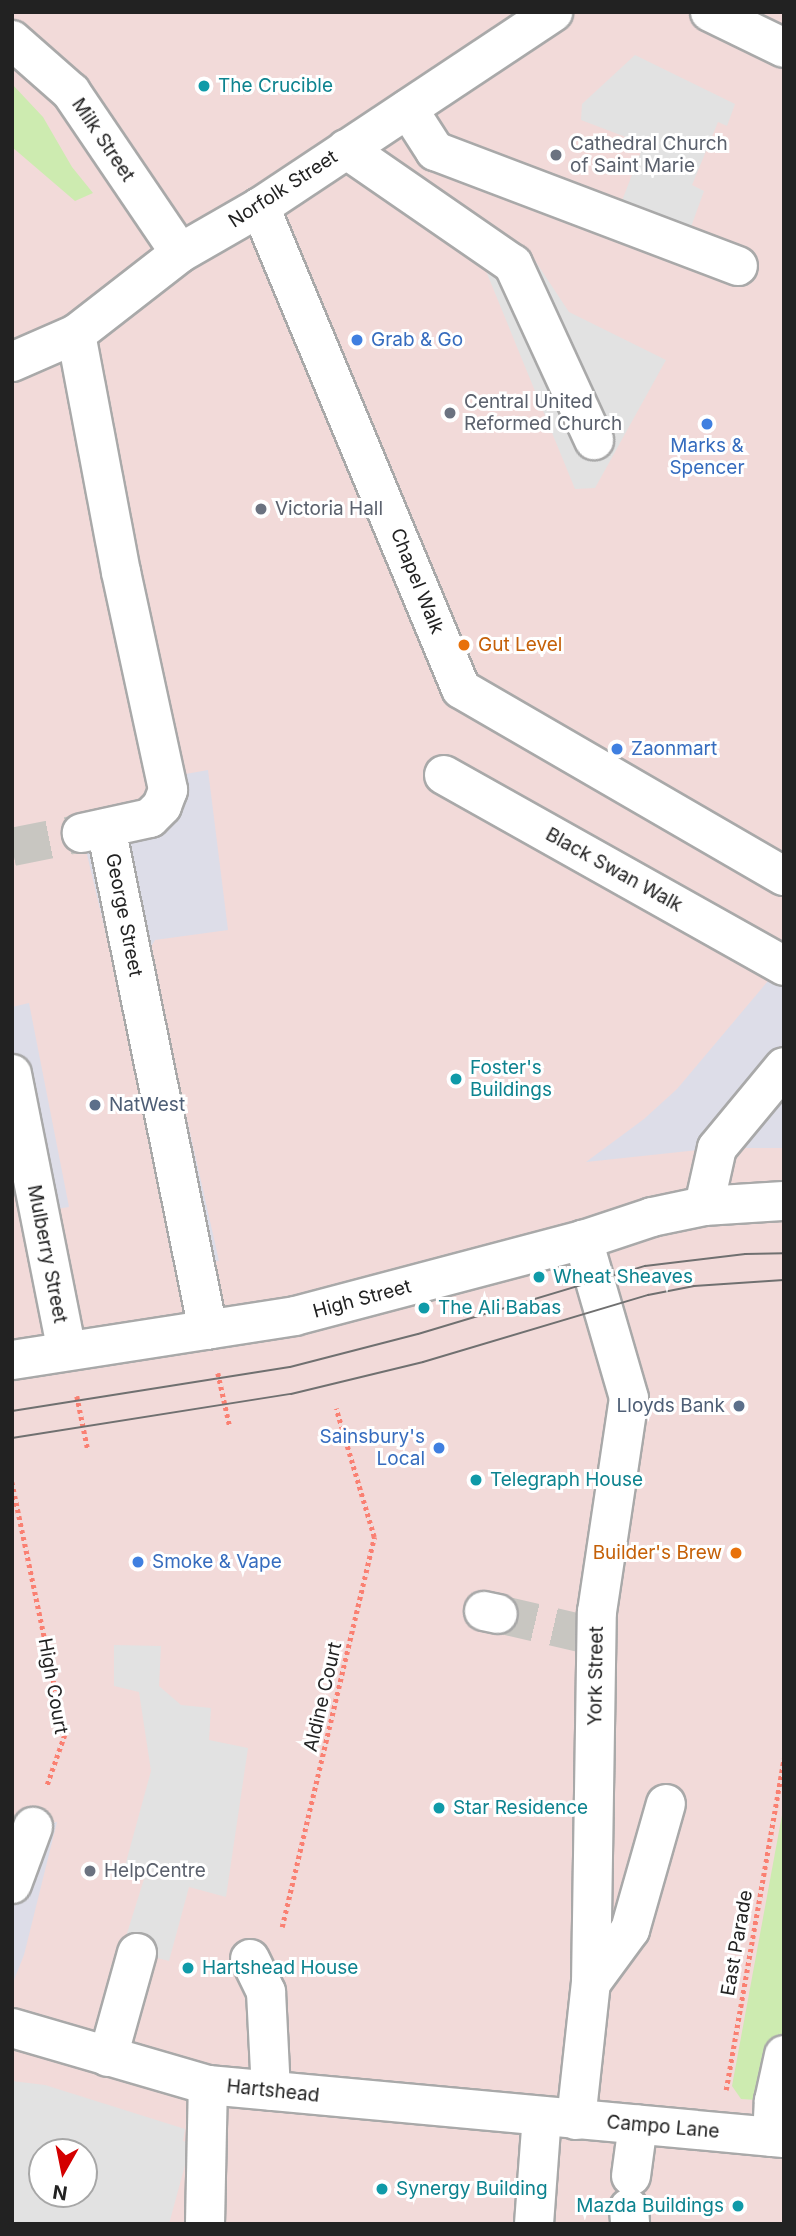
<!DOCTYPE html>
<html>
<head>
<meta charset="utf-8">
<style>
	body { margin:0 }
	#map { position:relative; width:796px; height:2236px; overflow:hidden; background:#f2efe9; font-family:Inter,sans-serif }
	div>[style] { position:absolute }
	.commercial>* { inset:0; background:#f2dad9 }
	.grass>* { inset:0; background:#cdebb0 }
	.parking>* { inset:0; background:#e2e2e2 }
	.plaza>* { inset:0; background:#dddde8 }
	.minor-tunnel>* { height:38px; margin-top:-19px; transform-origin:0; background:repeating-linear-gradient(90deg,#c8c6c1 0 38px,transparent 0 57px) }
	.path>* { height:4.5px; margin-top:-2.25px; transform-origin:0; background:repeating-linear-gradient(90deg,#fa8072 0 3.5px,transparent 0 7px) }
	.roads { filter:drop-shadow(2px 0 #a9a9a9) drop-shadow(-2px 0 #a9a9a9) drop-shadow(0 2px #a9a9a9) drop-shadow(0 -2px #a9a9a9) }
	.minor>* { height:38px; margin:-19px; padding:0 19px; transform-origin:19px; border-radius:19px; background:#fff }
	.tram>* { height:2px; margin:-1px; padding:0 1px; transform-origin:1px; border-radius:1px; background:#707070 }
	.dots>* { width:19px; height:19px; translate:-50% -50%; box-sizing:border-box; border:4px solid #fff; border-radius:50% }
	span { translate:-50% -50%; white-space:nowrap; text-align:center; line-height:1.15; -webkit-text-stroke:6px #fff; paint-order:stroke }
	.culture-label { font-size:19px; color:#0d838f }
	.left { translate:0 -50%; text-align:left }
	.right { translate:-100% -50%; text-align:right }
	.street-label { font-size:19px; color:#222 }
	.worship-label { font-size:19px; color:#5b616d }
	.shop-label { font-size:19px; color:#366cbe }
	.food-label { font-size:19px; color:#c56008 }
	.service-label { font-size:19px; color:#4e5e75 }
	.frame { position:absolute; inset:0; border:14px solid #222; pointer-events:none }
	.north { position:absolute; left:28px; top:2138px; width:70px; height:70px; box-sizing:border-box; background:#fff; border:2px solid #a7a7a7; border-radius:50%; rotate:189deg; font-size:19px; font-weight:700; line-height:28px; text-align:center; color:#222 }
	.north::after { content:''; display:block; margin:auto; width:24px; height:32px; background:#d40000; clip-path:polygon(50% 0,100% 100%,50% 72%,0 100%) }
</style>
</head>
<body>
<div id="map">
	<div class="commercial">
		<i style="clip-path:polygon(evenodd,12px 12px,784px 12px,784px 2224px,12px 2224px,12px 12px,42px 2152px,84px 2152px,84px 2194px,42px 2194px,42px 2152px)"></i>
	</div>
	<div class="grass">
		<i style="clip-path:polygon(12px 84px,43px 117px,72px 167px,93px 193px,75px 201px,12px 147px)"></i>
		<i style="clip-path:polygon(784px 1804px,784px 2102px,741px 2099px,732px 2086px)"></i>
	</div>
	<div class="parking">
		<i style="clip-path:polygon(635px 55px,735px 104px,727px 126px,718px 122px,692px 185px,704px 191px,687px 238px,616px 216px,644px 144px,581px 120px,582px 104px)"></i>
		<i style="clip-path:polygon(530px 253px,569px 312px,666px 360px,595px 488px,575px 489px,486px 271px)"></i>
		<i style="clip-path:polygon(114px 1645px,161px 1646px,159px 1686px,181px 1705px,211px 1708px,209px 1740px,248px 1748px,226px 1897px,189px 1887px,169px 1961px,122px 1949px,145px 1876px,125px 1866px,151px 1771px,139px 1692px,114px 1686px)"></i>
		<i style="clip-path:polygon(evenodd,12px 2081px,45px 2085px,185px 2129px,183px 2141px,191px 2143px,169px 2224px,12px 2224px,12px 2081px,42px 2152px,84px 2152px,84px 2194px,42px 2194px,42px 2152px)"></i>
	</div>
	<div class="plaza">
		<i style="clip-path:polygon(208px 770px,228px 930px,155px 940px,149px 950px,219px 1261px,173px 1265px,118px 986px,86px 850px,152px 837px,164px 829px,180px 775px)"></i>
		<i style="clip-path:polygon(784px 962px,784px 1148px,717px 1148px,586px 1162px,644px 1119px,677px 1089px)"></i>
		<i style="clip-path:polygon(29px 1003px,69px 1207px,44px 1211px,12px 1149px,12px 1007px)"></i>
		<i style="clip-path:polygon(12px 1818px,33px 1827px,57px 1822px,24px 1955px,12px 1985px)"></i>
	</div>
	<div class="minor-tunnel">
		<i style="left:12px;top:847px;width:71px;rotate:-11.3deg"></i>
		<i style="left:498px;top:1614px;width:102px;rotate:13.1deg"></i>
	</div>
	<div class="path">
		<i style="left:218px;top:1373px;width:55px;rotate:77.5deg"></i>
		<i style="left:77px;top:1396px;width:55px;rotate:78.5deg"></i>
		<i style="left:12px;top:1482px;width:258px;rotate:78.2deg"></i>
		<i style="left:65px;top:1735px;width:54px;rotate:109.4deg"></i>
		<i style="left:282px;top:1927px;width:401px;rotate:-76.7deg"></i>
		<i style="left:374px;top:1537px;width:134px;rotate:-106.5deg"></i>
		<i style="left:726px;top:2090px;width:336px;rotate:-80.1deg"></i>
	</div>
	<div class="roads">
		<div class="minor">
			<i style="left:710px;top:12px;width:82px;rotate:25.9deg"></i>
			<i style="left:12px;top:40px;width:79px;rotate:41.4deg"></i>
			<i style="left:71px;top:92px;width:194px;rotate:55.9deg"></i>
			<i style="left:408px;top:109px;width:50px;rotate:57.3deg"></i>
			<i style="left:435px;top:151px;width:324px;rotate:20.8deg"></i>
			<i style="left:346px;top:149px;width:203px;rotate:34.6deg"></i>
			<i style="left:513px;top:264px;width:194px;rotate:65.3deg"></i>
			<i style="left:260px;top:207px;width:522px;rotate:67.36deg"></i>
			<i style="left:461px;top:689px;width:373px;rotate:30.1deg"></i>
			<i style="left:76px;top:334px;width:242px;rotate:79.3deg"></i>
			<i style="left:121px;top:572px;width:223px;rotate:77.8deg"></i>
			<i style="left:168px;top:790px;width:17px;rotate:111deg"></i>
			<i style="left:162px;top:806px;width:17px;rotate:135deg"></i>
			<i style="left:150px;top:818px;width:70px;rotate:167.6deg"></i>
			<i style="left:12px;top:362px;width:70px;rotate:-23.6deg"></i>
			<i style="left:76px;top:334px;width:132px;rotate:-37.9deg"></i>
			<i style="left:180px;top:253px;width:92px;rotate:-29.9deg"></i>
			<i style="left:260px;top:207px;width:352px;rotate:-33.6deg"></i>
			<i style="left:444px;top:775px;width:390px;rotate:29.3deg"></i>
			<i style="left:106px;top:828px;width:512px;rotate:78.51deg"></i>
			<i style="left:12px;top:1074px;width:282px;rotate:78.8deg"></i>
			<i style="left:704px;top:1206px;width:59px;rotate:-77.4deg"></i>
			<i style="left:717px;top:1148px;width:105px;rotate:-50.4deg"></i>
			<i style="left:12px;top:1360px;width:286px;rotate:-8.8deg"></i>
			<i style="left:295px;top:1316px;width:298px;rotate:-14.8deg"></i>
			<i style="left:583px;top:1240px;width:73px;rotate:-18.4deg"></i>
			<i style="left:652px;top:1217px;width:53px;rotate:-11.9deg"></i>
			<i style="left:704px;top:1206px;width:80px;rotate:-3.6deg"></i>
			<i style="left:484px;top:1611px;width:14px;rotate:12deg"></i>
			<i style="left:12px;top:1884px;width:61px;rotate:-69.8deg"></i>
			<i style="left:250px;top:1959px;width:37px;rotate:64deg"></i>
			<i style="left:266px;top:1992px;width:99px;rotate:87.1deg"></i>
			<i style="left:591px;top:1983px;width:66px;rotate:-53.7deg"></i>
			<i style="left:630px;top:1930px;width:131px;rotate:-74.1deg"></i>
			<i style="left:12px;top:2028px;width:204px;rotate:16.2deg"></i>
			<i style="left:208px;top:2085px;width:578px;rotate:5.26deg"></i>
			<i style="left:108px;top:2057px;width:108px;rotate:-74.4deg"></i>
			<i style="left:576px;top:2120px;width:138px;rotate:-83.8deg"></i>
			<i style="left:591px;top:1983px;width:371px;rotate:-89.1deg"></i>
			<i style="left:597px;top:1612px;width:216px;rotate:-81.5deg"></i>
			<i style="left:629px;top:1398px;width:165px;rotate:-106.2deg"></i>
			<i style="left:772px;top:2137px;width:36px;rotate:-87deg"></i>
			<i style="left:774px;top:2101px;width:47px;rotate:-77.7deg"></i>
			<i style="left:631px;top:2176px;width:52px;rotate:-82.3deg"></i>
			<i style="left:629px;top:2208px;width:16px;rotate:86deg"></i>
			<i style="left:205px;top:2224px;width:139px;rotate:-88.8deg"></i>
			<i style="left:534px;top:2224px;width:108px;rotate:-85.8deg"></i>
		</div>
	</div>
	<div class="tram">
		<i style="left:12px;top:1411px;width:281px;rotate:-9deg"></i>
		<i style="left:290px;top:1367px;width:132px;rotate:-14.5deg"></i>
		<i style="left:418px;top:1334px;width:237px;rotate:-16.7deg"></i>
		<i style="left:645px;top:1266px;width:101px;rotate:-6.8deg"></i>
		<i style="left:745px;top:1254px;width:39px;rotate:-1deg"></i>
		<i style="left:12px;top:1438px;width:282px;rotate:-9deg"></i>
		<i style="left:291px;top:1394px;width:136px;rotate:-13.6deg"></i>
		<i style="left:423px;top:1362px;width:235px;rotate:-16.6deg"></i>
		<i style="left:648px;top:1295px;width:47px;rotate:-11.1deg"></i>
		<i style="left:694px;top:1286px;width:90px;rotate:-3.8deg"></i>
	</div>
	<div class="dots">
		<i style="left:204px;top:86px;background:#0f9aa8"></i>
		<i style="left:556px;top:155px;background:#6b7280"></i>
		<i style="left:357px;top:340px;background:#3f7fe0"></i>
		<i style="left:450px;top:413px;background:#6b7280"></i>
		<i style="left:707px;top:424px;background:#3f7fe0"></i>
		<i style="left:261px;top:509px;background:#6b7280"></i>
		<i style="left:464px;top:645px;background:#e8710a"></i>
		<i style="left:617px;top:749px;background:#3f7fe0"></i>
		<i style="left:456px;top:1079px;background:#0f9aa8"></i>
		<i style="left:95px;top:1105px;background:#5c6f8a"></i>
		<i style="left:539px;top:1277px;background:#0f9aa8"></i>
		<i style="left:424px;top:1308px;background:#0f9aa8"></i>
		<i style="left:739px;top:1406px;background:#5c6f8a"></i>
		<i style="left:439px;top:1448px;background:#3f7fe0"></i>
		<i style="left:476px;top:1480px;background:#0f9aa8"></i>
		<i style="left:736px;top:1553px;background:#e8710a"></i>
		<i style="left:138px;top:1562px;background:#3f7fe0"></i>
		<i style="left:439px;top:1808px;background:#0f9aa8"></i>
		<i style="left:90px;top:1871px;background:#6b7280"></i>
		<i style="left:188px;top:1968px;background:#0f9aa8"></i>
		<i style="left:382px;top:2189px;background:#0f9aa8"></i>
		<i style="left:738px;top:2206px;background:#0f9aa8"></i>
	</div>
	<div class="culture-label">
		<span class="left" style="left:218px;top:86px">The Crucible</span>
		<span class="left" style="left:470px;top:1079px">Foster's<br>Buildings</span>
		<span class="left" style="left:553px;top:1277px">Wheat Sheaves</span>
		<span class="left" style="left:438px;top:1308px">The Ali Babas</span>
		<span class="left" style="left:490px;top:1480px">Telegraph House</span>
		<span class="left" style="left:453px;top:1808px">Star Residence</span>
		<span class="left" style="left:202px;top:1968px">Hartshead House</span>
		<span class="left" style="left:396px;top:2189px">Synergy Building</span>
		<span class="right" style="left:724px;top:2206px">Mazda Buildings</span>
	</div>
	<div class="street-label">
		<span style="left:103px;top:140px;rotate:56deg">Milk Street</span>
		<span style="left:283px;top:189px;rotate:-33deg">Norfolk Street</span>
		<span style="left:417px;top:581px;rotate:68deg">Chapel Walk</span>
		<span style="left:614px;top:870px;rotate:29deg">Black Swan Walk</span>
		<span style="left:124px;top:915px;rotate:79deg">George Street</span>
		<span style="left:47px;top:1254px;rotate:79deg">Mulberry Street</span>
		<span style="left:362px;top:1299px;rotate:-15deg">High Street</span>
		<span style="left:596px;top:1676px;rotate:-89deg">York Street</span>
		<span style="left:53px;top:1686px;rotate:80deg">High Court</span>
		<span style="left:323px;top:1697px;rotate:-77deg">Aldine Court</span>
		<span style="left:737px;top:1943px;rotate:-80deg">East Parade</span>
		<span style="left:273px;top:2091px;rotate:6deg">Hartshead</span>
		<span style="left:663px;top:2127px;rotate:5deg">Campo Lane</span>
	</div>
	<div class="worship-label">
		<span class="left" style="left:570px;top:155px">Cathedral Church<br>of Saint Marie</span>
		<span class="left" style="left:464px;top:413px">Central United<br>Reformed Church</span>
		<span class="left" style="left:275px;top:509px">Victoria Hall</span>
		<span class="left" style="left:104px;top:1871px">HelpCentre</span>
	</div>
	<div class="shop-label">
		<span class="left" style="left:371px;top:340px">Grab &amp; Go</span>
		<span style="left:707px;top:457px">Marks &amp;<br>Spencer</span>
		<span class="left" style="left:631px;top:749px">Zaonmart</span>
		<span class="right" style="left:425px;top:1448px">Sainsbury's<br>Local</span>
		<span class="left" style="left:152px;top:1562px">Smoke &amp; Vape</span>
	</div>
	<div class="food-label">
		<span class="left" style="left:478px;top:645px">Gut Level</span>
		<span class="right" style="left:722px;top:1553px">Builder's Brew</span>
	</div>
	<div class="service-label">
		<span class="left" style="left:109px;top:1105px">NatWest</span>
		<span class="right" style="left:725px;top:1406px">Lloyds Bank</span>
	</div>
	<div class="frame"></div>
	<div class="north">N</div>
</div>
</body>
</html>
